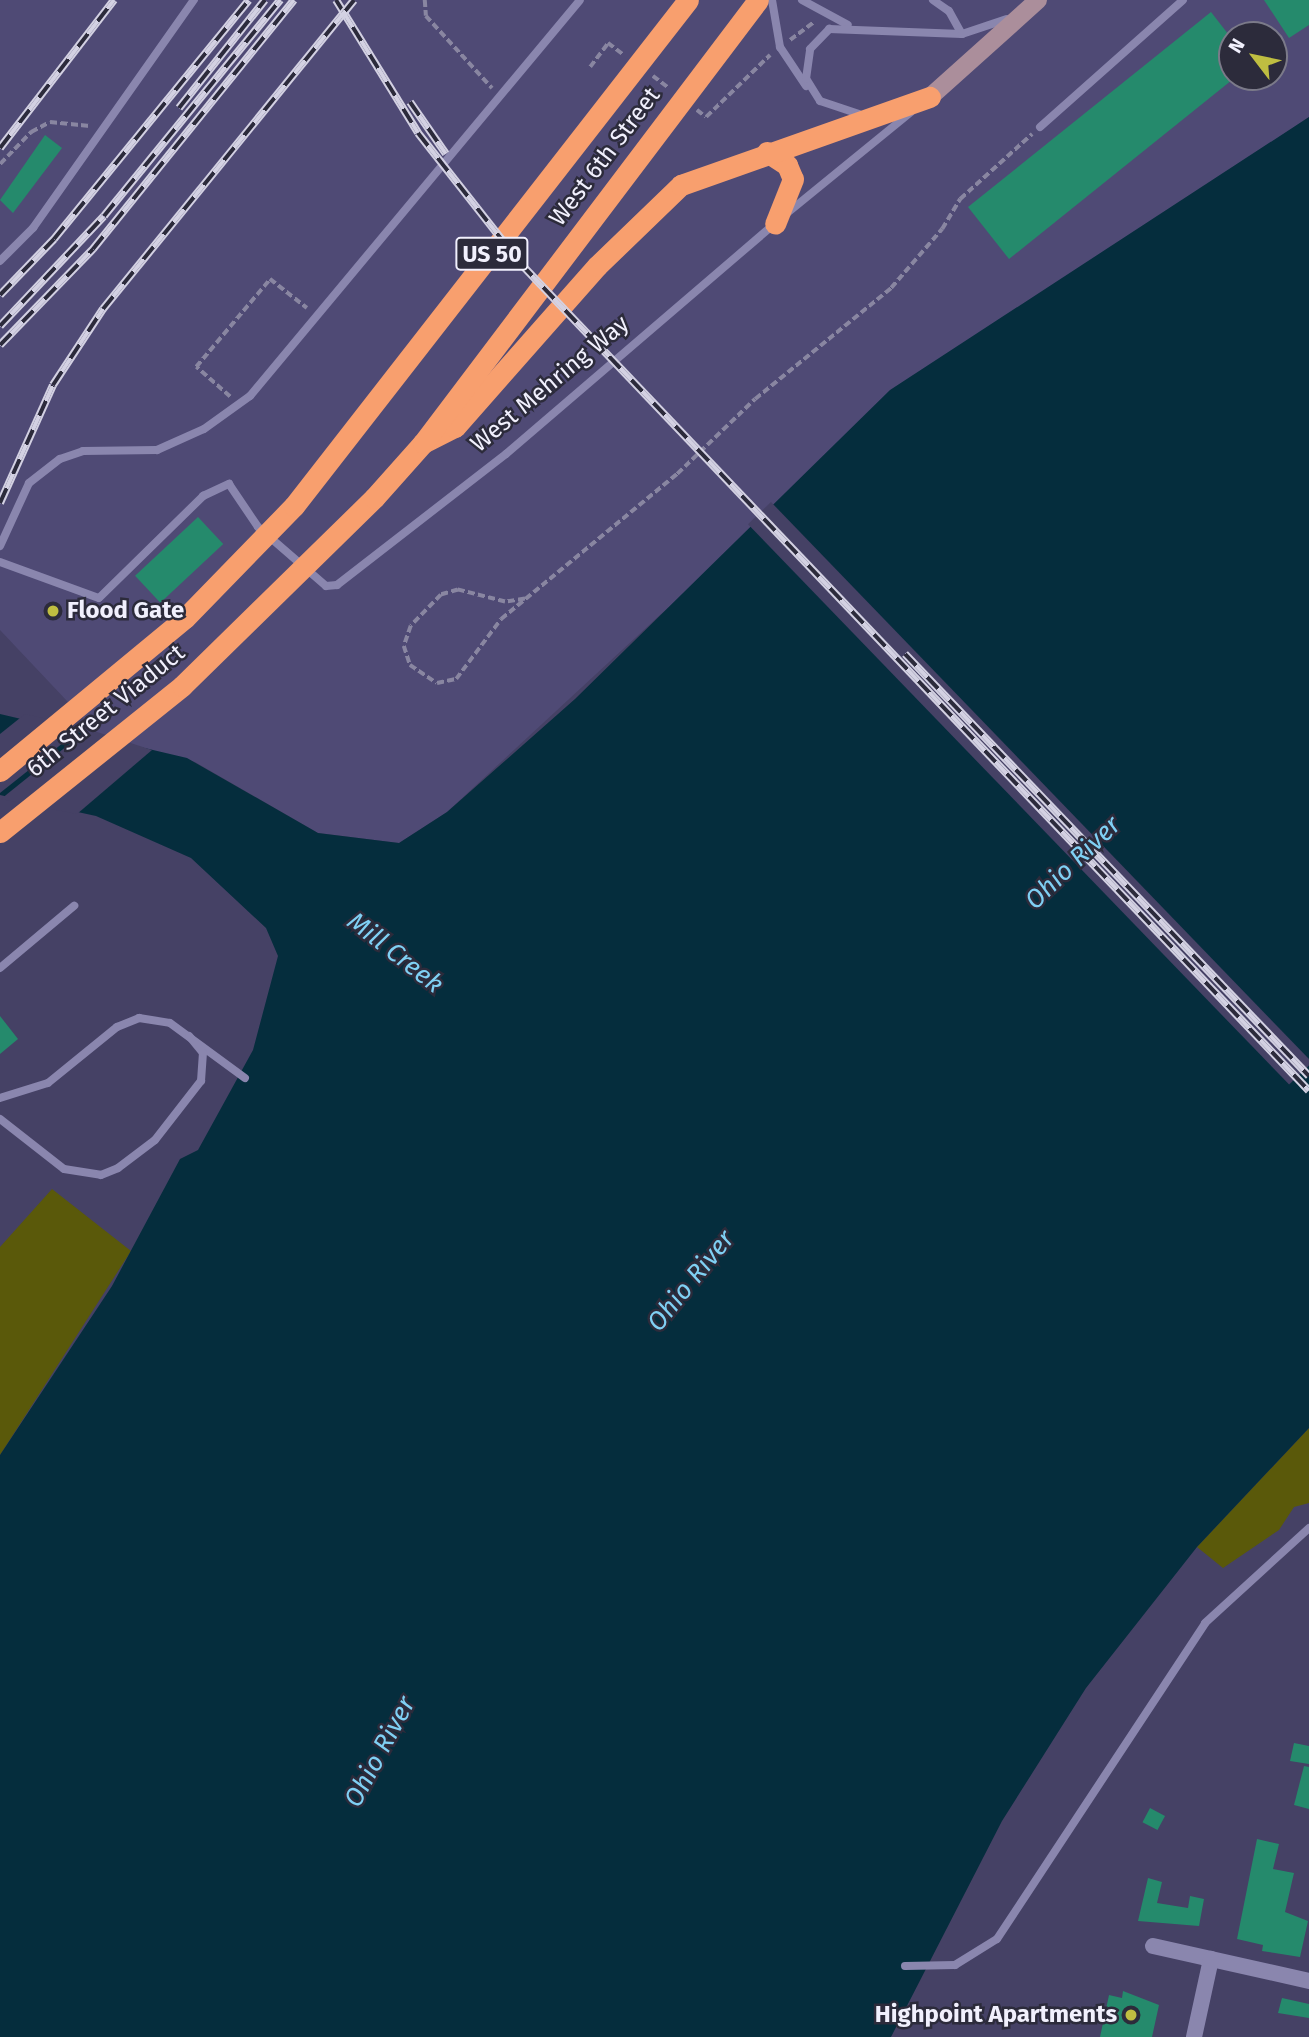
<!DOCTYPE html>
<html>
<head>
<meta charset="utf-8">
<style>
	body { margin:0 }
	#map { position:relative; width:1309px; height:2037px; overflow:hidden; background:#454165; font-family:"Fira Sans",sans-serif }
	div>[style] { position:absolute }
	.built>* { inset:0; background:#4f4a75 }
	.green>* { inset:0; background:#5a590a }
	.water>* { inset:0; background:#052d3d }
	.pier>* { inset:0; background:#454165; transform-origin:0 0 }
	.building>* { inset:0; background:#258a6c; transform-origin:0 0 }
	.path>* { height:3.5px; margin-top:-1.75px; transform-origin:0; background:repeating-linear-gradient(90deg,#8986a1 0 7px,transparent 0 10.5px) }
	.service>* { height:8px; margin:-4px; padding:0 4px; transform-origin:4px; border-radius:4px; background:#8a86ae }
	.minor>* { height:16px; margin:-8px; padding:0 8px; transform-origin:8px; border-radius:8px; background:#8a86ae }
	.secondary>* { height:18px; margin:-9px; padding:0 9px; transform-origin:9px; border-radius:9px; background:#ab8e9b }
	.motorway>* { height:21px; margin:-10.5px; padding:0 10.5px; transform-origin:10.5px; border-radius:10.5px; background:#f89f6e }
	.rail>* { height:8px; margin-top:-4px; transform-origin:0; background:repeating-linear-gradient(90deg,#2c2b3b 0 16px,#d3d1e2 0 32px); box-sizing:border-box; border-block:2px solid #d3d1e2 }
	.dots>* { width:19px; height:19px; translate:-50% -50%; box-sizing:border-box; border:4px solid #2c2b3b; border-radius:50% }
	span { translate:-50% -50%; white-space:nowrap; text-align:center; line-height:1.15; -webkit-text-stroke:5px #2c2b3b; paint-order:stroke }
	.shield-label span { padding:2px 5px; background:#2c2b3b; border:2px solid; border-radius:5px; -webkit-text-stroke-width:0 }
	.shield-label { font-size:23px; color:#f1f0fd; font-weight:700 }
	.street-label { font-size:24px; color:#f1f0fd }
	.poi-label { font-size:24px; color:#f1f0fd; font-weight:700 }
	.left { translate:0 -50%; text-align:left }
	.right { translate:-100% -50%; text-align:right }
	.water-label { font-size:26px; color:#7fd0f4; font-style:italic }
	.north { position:absolute; left:1218px; top:21px; width:70px; height:70px; box-sizing:border-box; background:#2c2b3b; border:2px solid #7b7a89; border-radius:50%; rotate:302deg; font-size:19px; font-weight:700; line-height:28px; text-align:center; color:#f1f0fd }
	.north::after { content:''; display:block; margin:auto; width:24px; height:32px; background:#bfbe41; clip-path:polygon(50% 0,100% 100%,50% 72%,0 100%) }
</style>
</head>
<body>
<div id="map">
	<div class="built">
		<i style="clip-path:polygon(evenodd,0 0,1309px 0,1309px 117px,1192px 196px,661px 614px,447px 812px,399px 843px,318px 833px,195px 762px,100px 736px,0 630px,0 0,1232px 35px,1274px 35px,1274px 77px,1232px 77px,1232px 35px)"></i>
	</div>
	<div class="green">
		<i style="clip-path:polygon(52px 1189px,131px 1251px,0 1455px,0 1247px)"></i>
		<i style="clip-path:polygon(1309px 1428px,1309px 1503px,1294px 1507px,1279px 1530px,1223px 1568px,1197px 1547px)"></i>
	</div>
	<div class="water">
		<i style="clip-path:polygon(1309px 117px,1309px 1428px,1197px 1547px,1086px 1688px,1002px 1821px,891px 2037px,0 2037px,0 1455px,112px 1286px,180px 1159px,198px 1150px,253px 1050px,278px 956px,266px 928px,191px 858px,96px 816px,0 795px,0 714px,187px 758px,318px 833px,399px 843px,447px 812px,575px 699px,890px 390px)"></i>
	</div>
	<div class="pier">
		<i style="left:771px;top:502px;width:779px;height:32px;rotate:46deg"></i>
		<i style="clip-path:polygon(25px 714px,83px 727px,0 793px,0 734px)"></i>
		<i style="clip-path:polygon(88px 729px,152px 750px,77px 814px,1px 799px)"></i>
	</div>
	<div class="building">
		<i style="clip-path:polygon(1264px 0,1309px 0,1309px 25px,1289px 38px)"></i>
		<i style="clip-path:polygon(1211px 12px,1232px 39px,1232px 80px,1009px 259px,968px 207px)"></i>
		<i style="clip-path:polygon(45px 135px,62px 148px,13px 213px,0 200px)"></i>
		<i style="left:198px;top:517px;width:37px;height:86px;rotate:47deg"></i>
		<i style="clip-path:polygon(0 1016px,18px 1039px,0 1054px)"></i>
		<i style="clip-path:polygon(1294px 1743px,1309px 1746px,1309px 1764px,1290px 1761px)"></i>
		<i style="clip-path:polygon(1304px 1766px,1309px 1767px,1309px 1809px,1294px 1805px)"></i>
		<i style="left:1150px;top:1808px;width:17px;height:16px;rotate:28deg"></i>
		<i style="clip-path:polygon(1257px 1839px,1279px 1844px,1273px 1869px,1294px 1873px,1285px 1912px,1308px 1921px,1300px 1957px,1262px 1951px,1263px 1945px,1237px 1939px)"></i>
		<i style="clip-path:polygon(1148px 1878px,1162px 1882px,1157px 1903px,1188px 1908px,1190px 1896px,1204px 1899px,1199px 1926px,1138px 1921px)"></i>
		<i style="clip-path:polygon(1123px 1991px,1159px 2005px,1152px 2037px,1100px 2037px,1109px 1995px,1122px 1998px)"></i>
		<i style="clip-path:polygon(1282px 1998px,1309px 2004px,1309px 2018px,1278px 2013px)"></i>
	</div>
	<div class="path">
		<i style="left:425px;top:0;width:16px;rotate:86deg"></i>
		<i style="left:426px;top:16px;width:98px;rotate:47.5deg"></i>
		<i style="left:790px;top:40px;width:31px;rotate:-37deg"></i>
		<i style="left:590px;top:67px;width:30px;rotate:-53deg"></i>
		<i style="left:608px;top:43px;width:20px;rotate:37deg"></i>
		<i style="left:653px;top:76px;width:20px;rotate:37deg"></i>
		<i style="left:697px;top:110px;width:11px;rotate:38deg"></i>
		<i style="left:706px;top:117px;width:89px;rotate:-44.1deg"></i>
		<i style="left:0;top:164px;width:45px;rotate:-45.9deg"></i>
		<i style="left:31px;top:132px;width:21px;rotate:-28deg"></i>
		<i style="left:50px;top:122px;width:40px;rotate:5.7deg"></i>
		<i style="left:230px;top:397px;width:45px;rotate:-138.6deg"></i>
		<i style="left:196px;top:367px;width:115px;rotate:-49.9deg"></i>
		<i style="left:270px;top:279px;width:47px;rotate:38.1deg"></i>
		<i style="left:525px;top:599px;width:20px;rotate:171deg"></i>
		<i style="left:505px;top:602px;width:49px;rotate:-165.7deg"></i>
		<i style="left:458px;top:590px;width:18px;rotate:164deg"></i>
		<i style="left:441px;top:595px;width:43px;rotate:134.1deg"></i>
		<i style="left:411px;top:626px;width:21px;rotate:109deg"></i>
		<i style="left:404px;top:646px;width:20px;rotate:72deg"></i>
		<i style="left:410px;top:665px;width:32px;rotate:34deg"></i>
		<i style="left:437px;top:683px;width:19px;rotate:-12deg"></i>
		<i style="left:456px;top:679px;width:75px;rotate:-53.1deg"></i>
		<i style="left:501px;top:619px;width:228px;rotate:-39.5deg"></i>
		<i style="left:677px;top:474px;width:108px;rotate:-43.9deg"></i>
		<i style="left:755px;top:399px;width:176px;rotate:-39.2deg"></i>
		<i style="left:891px;top:288px;width:78px;rotate:-49.2deg"></i>
		<i style="left:942px;top:229px;width:35px;rotate:-59deg"></i>
		<i style="left:960px;top:199px;width:97px;rotate:-42.1deg"></i>
	</div>
	<div class="service">
		<i style="left:772px;top:0;width:48px;rotate:80.3deg"></i>
		<i style="left:780px;top:47px;width:47px;rotate:56.3deg"></i>
		<i style="left:802px;top:0;width:52px;rotate:28.5deg"></i>
		<i style="left:933px;top:0;width:19px;rotate:35deg"></i>
		<i style="left:949px;top:11px;width:26px;rotate:61deg"></i>
		<i style="left:859px;top:114px;width:41px;rotate:-161.6deg"></i>
		<i style="left:820px;top:101px;width:26px;rotate:-122deg"></i>
		<i style="left:806px;top:79px;width:30px;rotate:-82deg"></i>
		<i style="left:810px;top:49px;width:28px;rotate:-46deg"></i>
		<i style="left:829px;top:29px;width:133px;rotate:2.2deg"></i>
		<i style="left:962px;top:34px;width:47px;rotate:-18.4deg"></i>
		<i style="left:1040px;top:127px;width:191px;rotate:-41.6deg"></i>
		<i style="left:786px;top:214px;width:161px;rotate:-39.2deg"></i>
		<i style="left:0;top:261px;width:47px;rotate:-45deg"></i>
		<i style="left:33px;top:228px;width:279px;rotate:-54.8deg"></i>
		<i style="left:0;top:546px;width:69px;rotate:-65.3deg"></i>
		<i style="left:29px;top:483px;width:39px;rotate:-38deg"></i>
		<i style="left:60px;top:459px;width:24px;rotate:-19deg"></i>
		<i style="left:83px;top:451px;width:74px;rotate:-0.8deg"></i>
		<i style="left:157px;top:450px;width:51px;rotate:-24.1deg"></i>
		<i style="left:204px;top:429px;width:57px;rotate:-35.7deg"></i>
		<i style="left:250px;top:396px;width:515px;rotate:-50.19deg"></i>
		<i style="left:0;top:562px;width:105px;rotate:20deg"></i>
		<i style="left:99px;top:598px;width:146px;rotate:-44.4deg"></i>
		<i style="left:203px;top:496px;width:29px;rotate:-25deg"></i>
		<i style="left:229px;top:484px;width:52px;rotate:56deg"></i>
		<i style="left:258px;top:527px;width:90px;rotate:40.9deg"></i>
		<i style="left:326px;top:586px;width:11px;rotate:-5deg"></i>
		<i style="left:337px;top:585px;width:214px;rotate:-37.8deg"></i>
		<i style="left:506px;top:454px;width:352px;rotate:-40.6deg"></i>
		<i style="left:0;top:968px;width:97px;rotate:-40deg"></i>
		<i style="left:0;top:1098px;width:50px;rotate:-17.4deg"></i>
		<i style="left:48px;top:1083px;width:89px;rotate:-39.1deg"></i>
		<i style="left:117px;top:1027px;width:24px;rotate:-22deg"></i>
		<i style="left:139px;top:1018px;width:31px;rotate:9deg"></i>
		<i style="left:170px;top:1023px;width:93px;rotate:36.3deg"></i>
		<i style="left:0;top:1119px;width:81px;rotate:38deg"></i>
		<i style="left:64px;top:1169px;width:37px;rotate:9deg"></i>
		<i style="left:101px;top:1175px;width:18px;rotate:-22deg"></i>
		<i style="left:118px;top:1168px;width:46px;rotate:-37.1deg"></i>
		<i style="left:155px;top:1140px;width:75px;rotate:-52.1deg"></i>
		<i style="left:201px;top:1081px;width:28px;rotate:-86deg"></i>
		<i style="left:203px;top:1053px;width:22px;rotate:-129deg"></i>
		<i style="left:905px;top:1966px;width:50px;rotate:-1.1deg"></i>
		<i style="left:955px;top:1965px;width:49px;rotate:-31.8deg"></i>
		<i style="left:997px;top:1939px;width:378px;rotate:-56.6deg"></i>
		<i style="left:1205px;top:1623px;width:141px;rotate:-42.4deg"></i>
	</div>
	<div class="minor">
		<i style="left:1153px;top:1946px;width:160px;rotate:12.6deg"></i>
		<i style="left:1194px;top:2037px;width:80px;rotate:-77.7deg"></i>
	</div>
	<div class="secondary">
		<i style="left:930px;top:97px;width:145px;rotate:-41.9deg"></i>
	</div>
	<div class="motorway">
		<i style="left:767px;top:152px;width:24px;rotate:33deg"></i>
		<i style="left:787px;top:165px;width:15px;rotate:67deg"></i>
		<i style="left:793px;top:179px;width:48px;rotate:111.8deg"></i>
		<i style="left:423px;top:443px;width:36px;rotate:-27deg"></i>
		<i style="left:455px;top:427px;width:215px;rotate:-48.6deg"></i>
		<i style="left:597px;top:266px;width:117px;rotate:-44deg"></i>
		<i style="left:681px;top:185px;width:264px;rotate:-19.5deg"></i>
		<i style="left:0;top:771px;width:240px;rotate:-39.6deg"></i>
		<i style="left:185px;top:618px;width:156px;rotate:-45.8deg"></i>
		<i style="left:294px;top:506px;width:641px;rotate:-52.09deg"></i>
		<i style="left:0;top:832px;width:233px;rotate:-38.7deg"></i>
		<i style="left:182px;top:686px;width:269px;rotate:-44.4deg"></i>
		<i style="left:374px;top:498px;width:74px;rotate:-48.3deg"></i>
		<i style="left:423px;top:443px;width:555px;rotate:-52.9deg"></i>
	</div>
	<div class="rail">
		<i style="left:336px;top:0;width:156px;rotate:58.3deg"></i>
		<i style="left:418px;top:133px;width:167px;rotate:51.8deg"></i>
		<i style="left:521px;top:264px;width:1142px;rotate:46.38deg"></i>
		<i style="left:410px;top:102px;width:63px;rotate:55.3deg"></i>
		<i style="left:179px;top:108px;width:138px;rotate:-51.5deg"></i>
		<i style="left:0;top:148px;width:187px;rotate:-52.4deg"></i>
		<i style="left:0;top:295px;width:78px;rotate:-46deg"></i>
		<i style="left:54px;top:239px;width:308px;rotate:-50.8deg"></i>
		<i style="left:0;top:326px;width:151px;rotate:-46.6deg"></i>
		<i style="left:104px;top:216px;width:279px;rotate:-50.8deg"></i>
		<i style="left:0;top:345px;width:134px;rotate:-45.9deg"></i>
		<i style="left:93px;top:249px;width:320px;rotate:-51.1deg"></i>
		<i style="left:0;top:503px;width:129px;rotate:-65.8deg"></i>
		<i style="left:53px;top:385px;width:91px;rotate:-56.7deg"></i>
		<i style="left:103px;top:309px;width:398px;rotate:-50.9deg"></i>
		<i style="left:905px;top:654px;width:584px;rotate:46.25deg"></i>
	</div>
	<div class="dots">
		<i style="left:53px;top:611px;background:#bfbe41"></i>
		<i style="left:1131px;top:2015px;background:#bfbe41"></i>
	</div>
	<div class="shield-label">
		<span style="left:492px;top:254px">US 50</span>
	</div>
	<div class="street-label">
		<span style="left:605px;top:157px;rotate:-53deg">West 6th Street</span>
		<span style="left:550px;top:384px;rotate:-40deg">West Mehring Way</span>
		<span style="left:106px;top:711px;rotate:-39deg">6th Street Viaduct</span>
	</div>
	<div class="poi-label">
		<span class="left" style="left:67px;top:611px">Flood Gate</span>
		<span class="right" style="left:1117px;top:2015px">Highpoint Apartments</span>
	</div>
	<div class="water-label">
		<span style="left:1073px;top:863px;rotate:-44deg">Ohio River</span>
		<span style="left:395px;top:953px;rotate:38deg">Mill Creek</span>
		<span style="left:691px;top:1281px;rotate:-51deg">Ohio River</span>
		<span style="left:380px;top:1752px;rotate:-62deg">Ohio River</span>
	</div>
	<div class="north">N</div>
</div>
</body>
</html>
